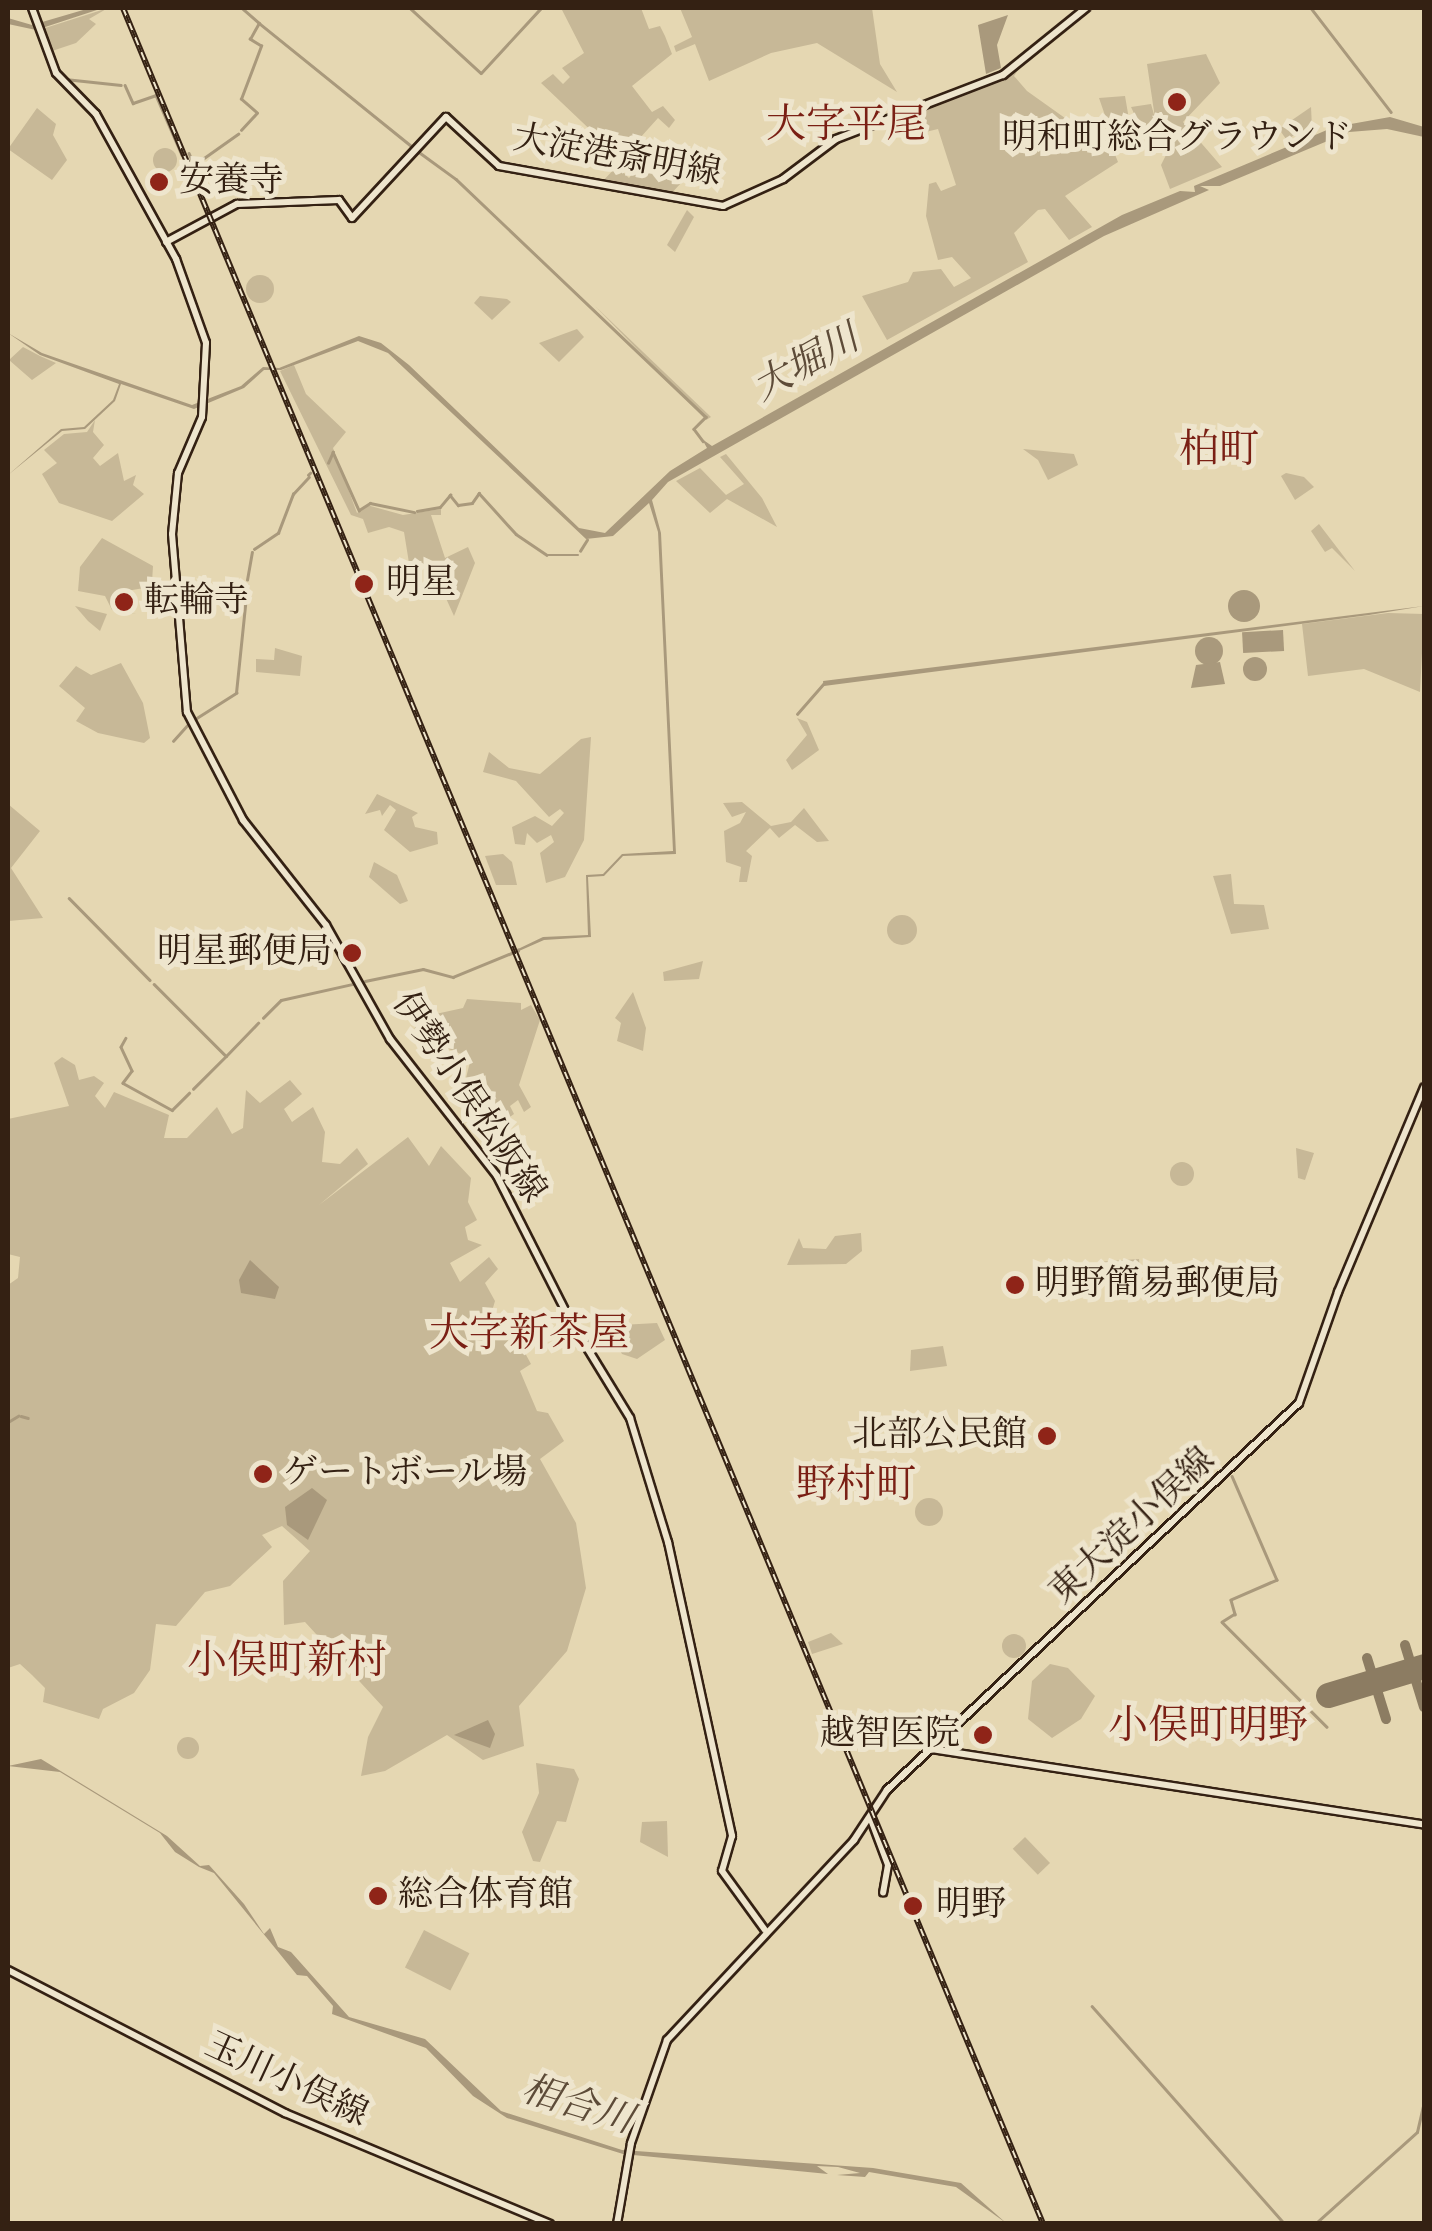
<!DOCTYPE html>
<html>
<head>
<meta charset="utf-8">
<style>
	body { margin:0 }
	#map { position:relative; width:1432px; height:2231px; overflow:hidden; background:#e5d7b2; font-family:"IM FELL English","Noto Serif JP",serif }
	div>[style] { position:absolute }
	.green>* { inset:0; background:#c7b897; transform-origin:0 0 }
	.round { border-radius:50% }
	.water>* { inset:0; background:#a9997c; transform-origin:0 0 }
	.stream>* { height:2.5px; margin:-1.25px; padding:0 1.25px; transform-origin:1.25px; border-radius:1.25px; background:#a9997c }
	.taxiway>* { height:10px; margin:-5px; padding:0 5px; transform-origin:5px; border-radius:5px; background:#8c7c62 }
	.runway>* { height:25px; margin:-12.5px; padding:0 12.5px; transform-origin:12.5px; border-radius:12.5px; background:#8c7c62 }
	.roads { filter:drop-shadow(2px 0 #342113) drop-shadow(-2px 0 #342113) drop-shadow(0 2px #342113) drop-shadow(0 -2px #342113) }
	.secondary>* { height:6px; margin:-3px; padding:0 3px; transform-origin:3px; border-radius:3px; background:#eee5cd }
	.rail>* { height:6px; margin-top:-3px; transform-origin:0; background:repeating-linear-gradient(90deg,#eee5cd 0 8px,#342113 0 16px); box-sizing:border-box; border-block:2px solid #342113 }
	.dots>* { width:28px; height:28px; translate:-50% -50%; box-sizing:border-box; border:5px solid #eee5cd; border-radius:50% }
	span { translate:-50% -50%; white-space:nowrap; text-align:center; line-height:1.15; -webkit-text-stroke:10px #eee5cd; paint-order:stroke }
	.poi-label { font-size:35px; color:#342113 }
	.left { translate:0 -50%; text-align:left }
	.right { translate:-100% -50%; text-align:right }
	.street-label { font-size:35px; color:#342113 }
	.water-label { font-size:38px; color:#5d4b38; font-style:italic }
	.quarter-label { font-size:40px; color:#7a1f14 }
	.frame { position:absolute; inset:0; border:10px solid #342113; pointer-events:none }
</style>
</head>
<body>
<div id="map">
	<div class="green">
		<i style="clip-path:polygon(108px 8px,89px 19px,96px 24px,76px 43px,49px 52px,42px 29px)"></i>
		<i style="clip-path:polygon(561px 8px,641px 8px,649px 29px,660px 26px,665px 36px,672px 54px,632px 86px,652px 112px,663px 106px,675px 120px,669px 128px,658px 118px,621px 159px,541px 83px,553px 74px,563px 84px,570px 77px,562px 68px,584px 53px)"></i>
		<i style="clip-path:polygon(680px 8px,872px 8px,880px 64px,897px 92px,817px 43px,771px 53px,709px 81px,695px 44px,676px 52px,674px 46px,692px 37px)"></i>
		<i style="clip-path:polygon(1206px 54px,1220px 83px,1183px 122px,1222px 167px,1170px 189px,1161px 165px,1169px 149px,1161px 136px,1109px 127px,1099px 98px,1125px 96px,1130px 125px,1140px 126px,1131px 107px,1151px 104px,1155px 118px,1147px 64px)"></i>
		<i style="clip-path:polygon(1018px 70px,1014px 76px,1027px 91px,1086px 133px,1108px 137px,1118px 162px,1065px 196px,1092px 227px,1069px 240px,1045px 209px,1038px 210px,1014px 233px,1028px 262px,887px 340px,862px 296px,908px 282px,913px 272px,941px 269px,954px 287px,971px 278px,952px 257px,938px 260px,926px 216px,929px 184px,936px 182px,941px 191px,956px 185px,938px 129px,913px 135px,904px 115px)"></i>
		<i style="clip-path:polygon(1311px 107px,1312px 128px,1286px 139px,1279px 129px)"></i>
		<i style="clip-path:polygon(37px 108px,56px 124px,53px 135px,67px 160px,52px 180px,8px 149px)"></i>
		<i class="round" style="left:153px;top:148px;width:24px;height:24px"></i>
		<i style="clip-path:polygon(653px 154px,681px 183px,669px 196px,601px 183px,617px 166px,629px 178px,633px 173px,627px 167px,639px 155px,645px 161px)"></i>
		<i style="clip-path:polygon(687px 210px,694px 217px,675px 252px,667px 245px)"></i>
		<i class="round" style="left:246px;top:275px;width:28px;height:28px"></i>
		<i style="clip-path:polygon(480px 296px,507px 299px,511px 302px,492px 320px,474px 303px)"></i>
		<i style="clip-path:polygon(595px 306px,711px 417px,706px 420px)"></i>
		<i style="clip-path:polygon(577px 329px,584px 337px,559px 362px,539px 343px)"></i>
		<i style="clip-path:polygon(23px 347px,40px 356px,56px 363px,32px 380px,9px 360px)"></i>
		<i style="clip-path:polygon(294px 365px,306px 394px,346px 432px,333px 448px,357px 513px,367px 505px,403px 515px,441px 509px,441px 515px,431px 515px,445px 558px,468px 547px,475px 563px,454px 616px,431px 565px,409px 563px,404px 532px,389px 527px,368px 533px,363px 519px,351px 515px,280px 371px)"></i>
		<i style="clip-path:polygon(95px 420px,93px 432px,104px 445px,93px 458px,100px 466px,118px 453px,124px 481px,136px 475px,133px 485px,144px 494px,112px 521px,59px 503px,42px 474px,57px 463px,44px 450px,64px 434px,87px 432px)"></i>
		<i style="clip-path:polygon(1023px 449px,1074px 454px,1078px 465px,1048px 480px,1038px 460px)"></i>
		<i style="clip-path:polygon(726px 454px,762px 498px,777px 527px,727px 499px,710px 513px,676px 481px,700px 468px,726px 495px,744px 484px,720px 457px)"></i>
		<i style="clip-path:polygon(1286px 473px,1304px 477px,1314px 487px,1295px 500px,1281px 476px)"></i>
		<i style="clip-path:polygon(1319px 524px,1355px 571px,1332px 548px,1325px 552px,1311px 531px)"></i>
		<i style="clip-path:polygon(102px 538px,153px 566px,152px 582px,144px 588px,115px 593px,114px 609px,137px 614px,112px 610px,105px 596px,78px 591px,80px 567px)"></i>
		<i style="clip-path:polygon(75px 606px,107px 614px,100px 631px,88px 621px)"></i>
		<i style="clip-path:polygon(1388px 613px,1424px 614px,1420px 692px,1364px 669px,1308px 676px,1302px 624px)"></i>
		<i style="clip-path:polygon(275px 648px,302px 656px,300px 676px,256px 672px,256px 659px,274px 660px)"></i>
		<i style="clip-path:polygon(121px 663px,143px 703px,150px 738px,144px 743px,98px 733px,76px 721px,85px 708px,59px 686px,76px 666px,91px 675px)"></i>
		<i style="clip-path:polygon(797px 718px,807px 722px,819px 750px,792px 770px,786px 760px,807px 735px)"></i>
		<i style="clip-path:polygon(591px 737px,584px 840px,565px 877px,546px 883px,540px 853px,554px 842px,551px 835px,537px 843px,527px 833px,525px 845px,515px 844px,512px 827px,535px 816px,552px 826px,564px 813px,560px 809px,549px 817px,516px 781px,483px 772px,489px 752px,509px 768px,540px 774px,581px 739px)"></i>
		<i style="clip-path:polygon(377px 794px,418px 813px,412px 817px,415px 827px,437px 832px,438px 844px,410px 852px,384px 830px,396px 810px,390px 805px,382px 816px,380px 810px,365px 814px)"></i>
		<i style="clip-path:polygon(742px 802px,771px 826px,791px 822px,804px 808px,829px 841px,817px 842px,795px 825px,779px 838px,770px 828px,746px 851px,752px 856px,747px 882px,739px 882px,741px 867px,726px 862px,724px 831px,740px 823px,746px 812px,732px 817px,723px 803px)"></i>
		<i style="clip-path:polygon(8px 804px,40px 831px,11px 868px,43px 918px,8px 921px)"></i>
		<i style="clip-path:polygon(503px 854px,512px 862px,517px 885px,496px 885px,485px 856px)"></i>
		<i style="clip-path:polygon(374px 862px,397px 875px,408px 901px,400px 904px,369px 877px)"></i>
		<i style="clip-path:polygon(1231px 874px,1234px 904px,1264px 905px,1269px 929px,1231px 934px,1213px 876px)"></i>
		<i class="round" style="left:887px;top:915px;width:30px;height:30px"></i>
		<i style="clip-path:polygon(703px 961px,699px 979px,664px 981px,663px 972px)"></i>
		<i style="clip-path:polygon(633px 992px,646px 1028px,643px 1051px,617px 1041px,621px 1023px,615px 1018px)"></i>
		<i style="clip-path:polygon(467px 999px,521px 1003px,521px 1010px,531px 1005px,540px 1020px,519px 1085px,531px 1107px,524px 1112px,518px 1100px,510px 1106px,514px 1114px,493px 1129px,466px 1078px,471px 1058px,446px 1048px,430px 1058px,411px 1034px,422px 1017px,463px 1008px)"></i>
		<i style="clip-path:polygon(62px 1057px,75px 1065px,79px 1080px,94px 1076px,104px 1083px,95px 1096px,105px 1108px,114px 1092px,169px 1115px,164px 1138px,187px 1138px,217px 1107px,232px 1134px,243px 1128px,246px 1090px,260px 1103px,290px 1080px,302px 1094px,284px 1109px,292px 1122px,313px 1107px,325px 1132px,322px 1162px,340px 1164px,357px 1148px,368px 1164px,319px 1205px,408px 1137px,429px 1166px,441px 1146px,471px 1178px,468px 1202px,477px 1220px,465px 1227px,468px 1240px,482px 1245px,450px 1263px,460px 1282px,489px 1257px,498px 1269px,485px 1283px,495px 1301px,490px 1318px,503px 1322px,499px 1333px,525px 1353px,531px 1364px,520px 1371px,537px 1411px,548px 1413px,564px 1441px,540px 1459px,576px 1523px,586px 1588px,567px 1651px,519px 1706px,524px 1746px,483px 1760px,447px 1735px,385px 1771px,361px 1776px,368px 1737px,383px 1707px,305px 1622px,284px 1625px,283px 1581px,310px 1551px,282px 1526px,262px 1535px,272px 1547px,230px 1586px,205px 1592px,176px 1626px,156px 1624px,150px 1670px,134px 1693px,103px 1709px,99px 1719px,43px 1702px,45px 1688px,32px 1675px,20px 1664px,8px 1668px,8px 1285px,18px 1278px,20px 1257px,8px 1254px,8px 1119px,69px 1106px,54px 1063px)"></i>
		<i style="clip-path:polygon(1296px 1148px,1314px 1153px,1305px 1180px,1298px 1178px)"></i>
		<i class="round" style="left:1170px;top:1162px;width:24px;height:24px"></i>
		<i style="clip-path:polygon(861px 1233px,862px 1251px,846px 1264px,787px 1265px,799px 1238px,803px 1248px,826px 1249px,835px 1236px)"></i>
		<i style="left:1139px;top:1259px;width:14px;height:38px;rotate:86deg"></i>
		<i style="clip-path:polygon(657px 1323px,665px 1340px,637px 1359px,622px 1354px,615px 1342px,624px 1334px,621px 1325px)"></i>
		<i style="clip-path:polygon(943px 1346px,947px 1366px,910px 1371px,911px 1350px)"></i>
		<i class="round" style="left:811px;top:1472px;width:24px;height:24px"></i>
		<i class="round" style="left:915px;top:1498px;width:28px;height:28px"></i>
		<i style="clip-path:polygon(831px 1633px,843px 1644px,812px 1654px,808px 1642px)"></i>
		<i class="round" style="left:1002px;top:1634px;width:24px;height:24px"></i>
		<i style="clip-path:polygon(1050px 1664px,1068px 1668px,1095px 1696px,1081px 1719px,1052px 1738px,1028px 1719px,1032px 1681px)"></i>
		<i class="round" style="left:177px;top:1737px;width:22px;height:22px"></i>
		<i style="clip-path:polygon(536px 1763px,574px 1769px,579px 1779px,566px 1822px,557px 1821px,540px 1862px,533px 1861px,522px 1832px,539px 1793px)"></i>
		<i style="clip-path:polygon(667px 1821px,668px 1857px,640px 1842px,642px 1822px)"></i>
		<i style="left:1025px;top:1837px;width:36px;height:17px;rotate:46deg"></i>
		<i style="left:424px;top:1930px;width:51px;height:42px;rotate:27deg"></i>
	</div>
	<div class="water">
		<i style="clip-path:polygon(90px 8px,103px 8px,36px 30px,8px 24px,8px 18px,32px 25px)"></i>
		<i style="clip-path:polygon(1008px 15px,997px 45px,1001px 68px,986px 74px,978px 25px)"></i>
		<i style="clip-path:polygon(1390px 117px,1424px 127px,1424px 137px,1387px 129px,1349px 132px,1220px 186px,1200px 186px,1209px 190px,1104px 236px,668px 482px,652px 500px,661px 533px,676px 854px,623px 856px,604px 876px,588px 877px,591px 937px,544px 940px,519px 951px,518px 949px,543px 937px,588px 935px,586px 875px,603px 874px,622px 854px,673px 851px,658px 532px,649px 503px,613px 536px,586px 539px,388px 353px,358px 341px,281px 370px,264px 370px,244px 388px,194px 409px,121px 384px,115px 401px,85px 429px,62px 431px,8px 475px,61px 429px,84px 427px,113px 400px,119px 384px,40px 355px,8px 333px,42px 353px,192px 405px,241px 386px,263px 367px,279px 368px,359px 336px,381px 343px,409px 365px,579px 528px,605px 533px,670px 471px,707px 448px,702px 439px,712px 446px,1122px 215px,1180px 191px,1195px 192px,1194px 186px,1334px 127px)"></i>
		<i class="round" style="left:1228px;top:590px;width:32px;height:32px"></i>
		<i style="clip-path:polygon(1424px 606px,1369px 615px,824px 686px,823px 681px)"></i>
		<i style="left:1283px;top:630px;width:21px;height:41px;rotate:87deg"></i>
		<i class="round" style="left:1195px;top:637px;width:28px;height:28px"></i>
		<i class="round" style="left:1243px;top:657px;width:24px;height:24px"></i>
		<i style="clip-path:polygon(1220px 662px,1225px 684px,1191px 688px,1196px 665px)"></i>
		<i style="clip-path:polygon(250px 1260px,279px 1287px,275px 1299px,241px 1293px,239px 1280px)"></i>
		<i style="clip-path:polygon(312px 1488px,327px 1500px,308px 1540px,287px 1525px,285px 1507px)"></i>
		<i style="clip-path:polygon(488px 1720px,495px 1734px,490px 1748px,454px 1735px)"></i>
		<i style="clip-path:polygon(41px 1759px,167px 1836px,200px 1866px,209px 1865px,244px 1904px,264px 1934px,270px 1928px,278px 1947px,291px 1952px,349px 2017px,425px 2039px,501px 2111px,622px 2150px,873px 2168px,961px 2183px,1006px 2223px,956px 2187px,869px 2172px,865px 2177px,837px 2175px,860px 2173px,838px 2167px,817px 2166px,828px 2174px,623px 2154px,507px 2118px,473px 2096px,426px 2048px,332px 2014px,333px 2006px,307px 1976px,297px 1975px,214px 1873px,199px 1867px,175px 1852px,160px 1833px,60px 1772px,8px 1766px)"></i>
	</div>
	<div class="stream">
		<i style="left:242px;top:8px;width:23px;rotate:41deg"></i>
		<i style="left:410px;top:8px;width:96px;rotate:42.5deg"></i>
		<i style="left:481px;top:73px;width:88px;rotate:-47.3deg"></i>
		<i style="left:1311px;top:8px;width:131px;rotate:52.4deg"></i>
		<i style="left:65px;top:79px;width:56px;rotate:6.1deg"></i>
		<i style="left:125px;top:85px;width:20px;rotate:66deg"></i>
		<i style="left:133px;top:103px;width:24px;rotate:-19deg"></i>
		<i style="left:156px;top:95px;width:65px;rotate:66.6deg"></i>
		<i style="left:241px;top:130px;width:23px;rotate:-47deg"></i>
		<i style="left:257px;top:113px;width:21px;rotate:-139deg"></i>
		<i style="left:241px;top:99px;width:57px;rotate:-69.3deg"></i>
		<i style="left:261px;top:46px;width:13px;rotate:-148deg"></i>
		<i style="left:250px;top:39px;width:18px;rotate:-61deg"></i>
		<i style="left:259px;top:23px;width:199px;rotate:38.9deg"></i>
		<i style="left:419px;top:152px;width:46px;rotate:36.1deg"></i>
		<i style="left:456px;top:179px;width:345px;rotate:43.6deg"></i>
		<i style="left:706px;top:417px;width:17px;rotate:135deg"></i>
		<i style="left:694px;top:429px;width:15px;rotate:53deg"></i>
		<i style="left:189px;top:153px;width:13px;rotate:67deg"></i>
		<i style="left:194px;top:165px;width:54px;rotate:-35.2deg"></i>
		<i style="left:328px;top:463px;width:12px;rotate:-66deg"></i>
		<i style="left:333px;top:452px;width:64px;rotate:65.9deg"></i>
		<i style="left:359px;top:510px;width:13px;rotate:-32deg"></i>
		<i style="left:370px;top:503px;width:45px;rotate:11.6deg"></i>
		<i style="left:308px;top:475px;width:3px;rotate:-45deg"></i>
		<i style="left:417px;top:511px;width:23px;rotate:-10deg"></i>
		<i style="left:440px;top:507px;width:16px;rotate:-50deg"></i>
		<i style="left:450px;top:495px;width:13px;rotate:51deg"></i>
		<i style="left:458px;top:505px;width:14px;rotate:-8deg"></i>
		<i style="left:472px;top:503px;width:12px;rotate:-55deg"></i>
		<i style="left:479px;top:493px;width:55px;rotate:47.9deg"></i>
		<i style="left:516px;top:534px;width:37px;rotate:34deg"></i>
		<i style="left:547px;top:555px;width:31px"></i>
		<i style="left:254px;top:549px;width:29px;rotate:-34deg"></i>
		<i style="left:278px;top:533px;width:42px;rotate:-69deg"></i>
		<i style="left:293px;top:494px;width:23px;rotate:-47deg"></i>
		<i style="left:580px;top:551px;width:13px;rotate:-58deg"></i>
		<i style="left:247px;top:580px;width:28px;rotate:-80deg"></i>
		<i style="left:797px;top:714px;width:41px;rotate:-48.9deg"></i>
		<i style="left:195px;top:719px;width:49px;rotate:-32.4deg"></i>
		<i style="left:236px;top:693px;width:108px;rotate:-84.1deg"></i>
		<i style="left:173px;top:741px;width:25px;rotate:-48deg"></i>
		<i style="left:69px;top:898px;width:115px;rotate:45.4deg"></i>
		<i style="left:518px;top:951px;width:1px;rotate:-90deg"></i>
		<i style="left:365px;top:981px;width:59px;rotate:-11.7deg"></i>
		<i style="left:423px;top:969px;width:31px;rotate:15deg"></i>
		<i style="left:453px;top:977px;width:66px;rotate:-22.3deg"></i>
		<i style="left:154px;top:984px;width:102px;rotate:45deg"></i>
		<i style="left:226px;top:1056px;width:46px;rotate:-45.9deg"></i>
		<i style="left:263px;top:1018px;width:25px;rotate:-45deg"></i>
		<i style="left:281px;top:1000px;width:78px;rotate:-12.6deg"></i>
		<i style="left:126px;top:1038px;width:10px;rotate:119deg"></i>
		<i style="left:121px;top:1047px;width:26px;rotate:65deg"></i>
		<i style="left:132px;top:1071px;width:15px;rotate:127deg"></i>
		<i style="left:123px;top:1083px;width:56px;rotate:28.9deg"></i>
		<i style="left:172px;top:1110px;width:24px;rotate:-45deg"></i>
		<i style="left:193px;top:1089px;width:44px;rotate:-45deg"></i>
		<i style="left:21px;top:1416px;width:7px;rotate:16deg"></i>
		<i style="left:8px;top:1422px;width:12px;rotate:-31deg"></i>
		<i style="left:1232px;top:1476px;width:113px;rotate:66.6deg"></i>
		<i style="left:1277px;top:1580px;width:50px;rotate:156.5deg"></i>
		<i style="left:1231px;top:1600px;width:15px;rotate:74deg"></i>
		<i style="left:1235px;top:1614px;width:15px;rotate:148deg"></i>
		<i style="left:1222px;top:1622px;width:148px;rotate:45deg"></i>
		<i style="left:1092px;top:2006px;width:291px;rotate:48.5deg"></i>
		<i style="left:1315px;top:2224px;width:137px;rotate:-42deg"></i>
		<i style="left:1417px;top:2132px;width:32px;rotate:-77deg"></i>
	</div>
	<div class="taxiway">
		<i style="left:1405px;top:1645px;width:65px;rotate:73deg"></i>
		<i style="left:1367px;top:1658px;width:64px;rotate:72.7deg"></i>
	</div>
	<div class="runway">
		<i style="left:1328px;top:1695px;width:100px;rotate:-16.8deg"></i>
	</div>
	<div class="roads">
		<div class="secondary">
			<i style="left:32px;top:8px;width:69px;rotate:69.7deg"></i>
			<i style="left:56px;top:73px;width:57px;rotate:45.7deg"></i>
			<i style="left:96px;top:114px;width:166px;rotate:61.1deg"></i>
			<i style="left:176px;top:259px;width:89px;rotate:70.3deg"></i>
			<i style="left:206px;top:343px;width:74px;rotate:93.1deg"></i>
			<i style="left:202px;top:417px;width:61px;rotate:113.2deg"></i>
			<i style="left:178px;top:473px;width:61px;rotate:95.6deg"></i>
			<i style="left:172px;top:534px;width:179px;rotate:85.2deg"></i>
			<i style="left:187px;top:712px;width:122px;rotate:62.6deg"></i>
			<i style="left:243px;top:820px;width:134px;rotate:51.7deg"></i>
			<i style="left:326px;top:925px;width:131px;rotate:60.7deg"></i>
			<i style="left:390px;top:1039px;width:174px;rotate:52deg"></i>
			<i style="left:497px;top:1176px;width:161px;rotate:63.1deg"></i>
			<i style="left:570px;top:1320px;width:115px;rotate:58.5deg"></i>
			<i style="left:630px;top:1418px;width:130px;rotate:73deg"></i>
			<i style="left:668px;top:1542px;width:301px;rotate:77.7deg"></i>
			<i style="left:732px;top:1836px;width:36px;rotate:106deg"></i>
			<i style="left:722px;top:1871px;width:73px;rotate:53.9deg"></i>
			<i style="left:166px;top:242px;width:81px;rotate:-28.2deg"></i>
			<i style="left:237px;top:204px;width:102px;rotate:-2.2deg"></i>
			<i style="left:339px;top:200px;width:22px;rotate:54deg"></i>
			<i style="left:352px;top:218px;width:138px;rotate:-47.1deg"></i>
			<i style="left:446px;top:117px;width:72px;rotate:42.8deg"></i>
			<i style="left:499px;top:166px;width:228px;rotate:10.1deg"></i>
			<i style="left:723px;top:206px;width:66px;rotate:-24.2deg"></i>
			<i style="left:783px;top:179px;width:66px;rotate:-37deg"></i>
			<i style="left:836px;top:139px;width:179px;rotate:-21deg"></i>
			<i style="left:1003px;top:75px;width:107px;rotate:-38.9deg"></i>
			<i style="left:931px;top:1749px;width:499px;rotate:8.7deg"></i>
			<i style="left:870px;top:1817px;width:51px;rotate:69.4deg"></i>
			<i style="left:888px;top:1865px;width:28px;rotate:100deg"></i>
			<i style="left:8px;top:1970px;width:312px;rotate:27.3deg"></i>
			<i style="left:285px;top:2113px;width:287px;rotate:22.7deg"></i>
			<i style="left:617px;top:2224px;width:82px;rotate:-80.2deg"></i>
			<i style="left:631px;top:2143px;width:109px;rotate:-70.7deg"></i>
			<i style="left:667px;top:2040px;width:274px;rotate:-46.9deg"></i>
			<i style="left:854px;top:1840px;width:60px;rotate:-56.6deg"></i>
			<i style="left:887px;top:1790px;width:565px;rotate:-43.21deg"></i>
			<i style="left:1299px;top:1403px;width:118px;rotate:-70.6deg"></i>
			<i style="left:1338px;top:1292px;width:222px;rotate:-67.2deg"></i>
		</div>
	</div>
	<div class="rail">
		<i style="left:123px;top:8px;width:2399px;rotate:67.45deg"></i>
	</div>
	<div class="dots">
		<i style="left:1177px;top:102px;background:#8f2418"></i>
		<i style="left:159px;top:182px;background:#8f2418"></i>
		<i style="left:364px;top:584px;background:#8f2418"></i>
		<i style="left:124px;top:602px;background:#8f2418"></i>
		<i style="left:352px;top:953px;background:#8f2418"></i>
		<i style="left:1015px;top:1285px;background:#8f2418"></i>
		<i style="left:1047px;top:1436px;background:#8f2418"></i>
		<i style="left:263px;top:1474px;background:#8f2418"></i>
		<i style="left:983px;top:1735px;background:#8f2418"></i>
		<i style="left:378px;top:1896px;background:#8f2418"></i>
		<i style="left:913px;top:1906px;background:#8f2418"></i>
	</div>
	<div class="poi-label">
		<span style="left:1177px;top:139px">明和町総合グラウンド</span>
		<span class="left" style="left:179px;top:182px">安養寺</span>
		<span class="left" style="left:386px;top:584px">明星</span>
		<span class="left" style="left:144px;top:602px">転輪寺</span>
		<span class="right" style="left:332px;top:953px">明星郵便局</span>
		<span class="left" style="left:1035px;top:1285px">明野簡易郵便局</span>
		<span class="right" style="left:1027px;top:1436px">北部公民館</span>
		<span class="left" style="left:283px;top:1474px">ゲートボール場</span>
		<span class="right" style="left:960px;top:1735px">越智医院</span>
		<span class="left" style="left:398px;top:1896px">総合体育館</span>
		<span class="left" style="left:936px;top:1906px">明野</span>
	</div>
	<div class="street-label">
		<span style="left:617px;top:157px;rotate:10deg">大淀港斎明線</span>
		<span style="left:468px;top:1098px;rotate:56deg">伊勢小俣松阪線</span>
		<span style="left:1133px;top:1527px;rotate:-43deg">東大淀小俣線</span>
		<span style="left:286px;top:2081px;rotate:25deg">玉川小俣線</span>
	</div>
	<div class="water-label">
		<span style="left:807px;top:365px;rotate:-29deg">大堀川</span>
		<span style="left:577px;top:2107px;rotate:17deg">相合川</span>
	</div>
	<div class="quarter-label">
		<span style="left:846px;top:127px">大字平尾</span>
		<span style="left:1219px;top:452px">柏町</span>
		<span style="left:529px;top:1336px">大字新茶屋</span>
		<span style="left:856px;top:1487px">野村町</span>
		<span style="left:287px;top:1663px">小俣町新村</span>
		<span style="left:1208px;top:1728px">小俣町明野</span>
	</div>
	<div class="frame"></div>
</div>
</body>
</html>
